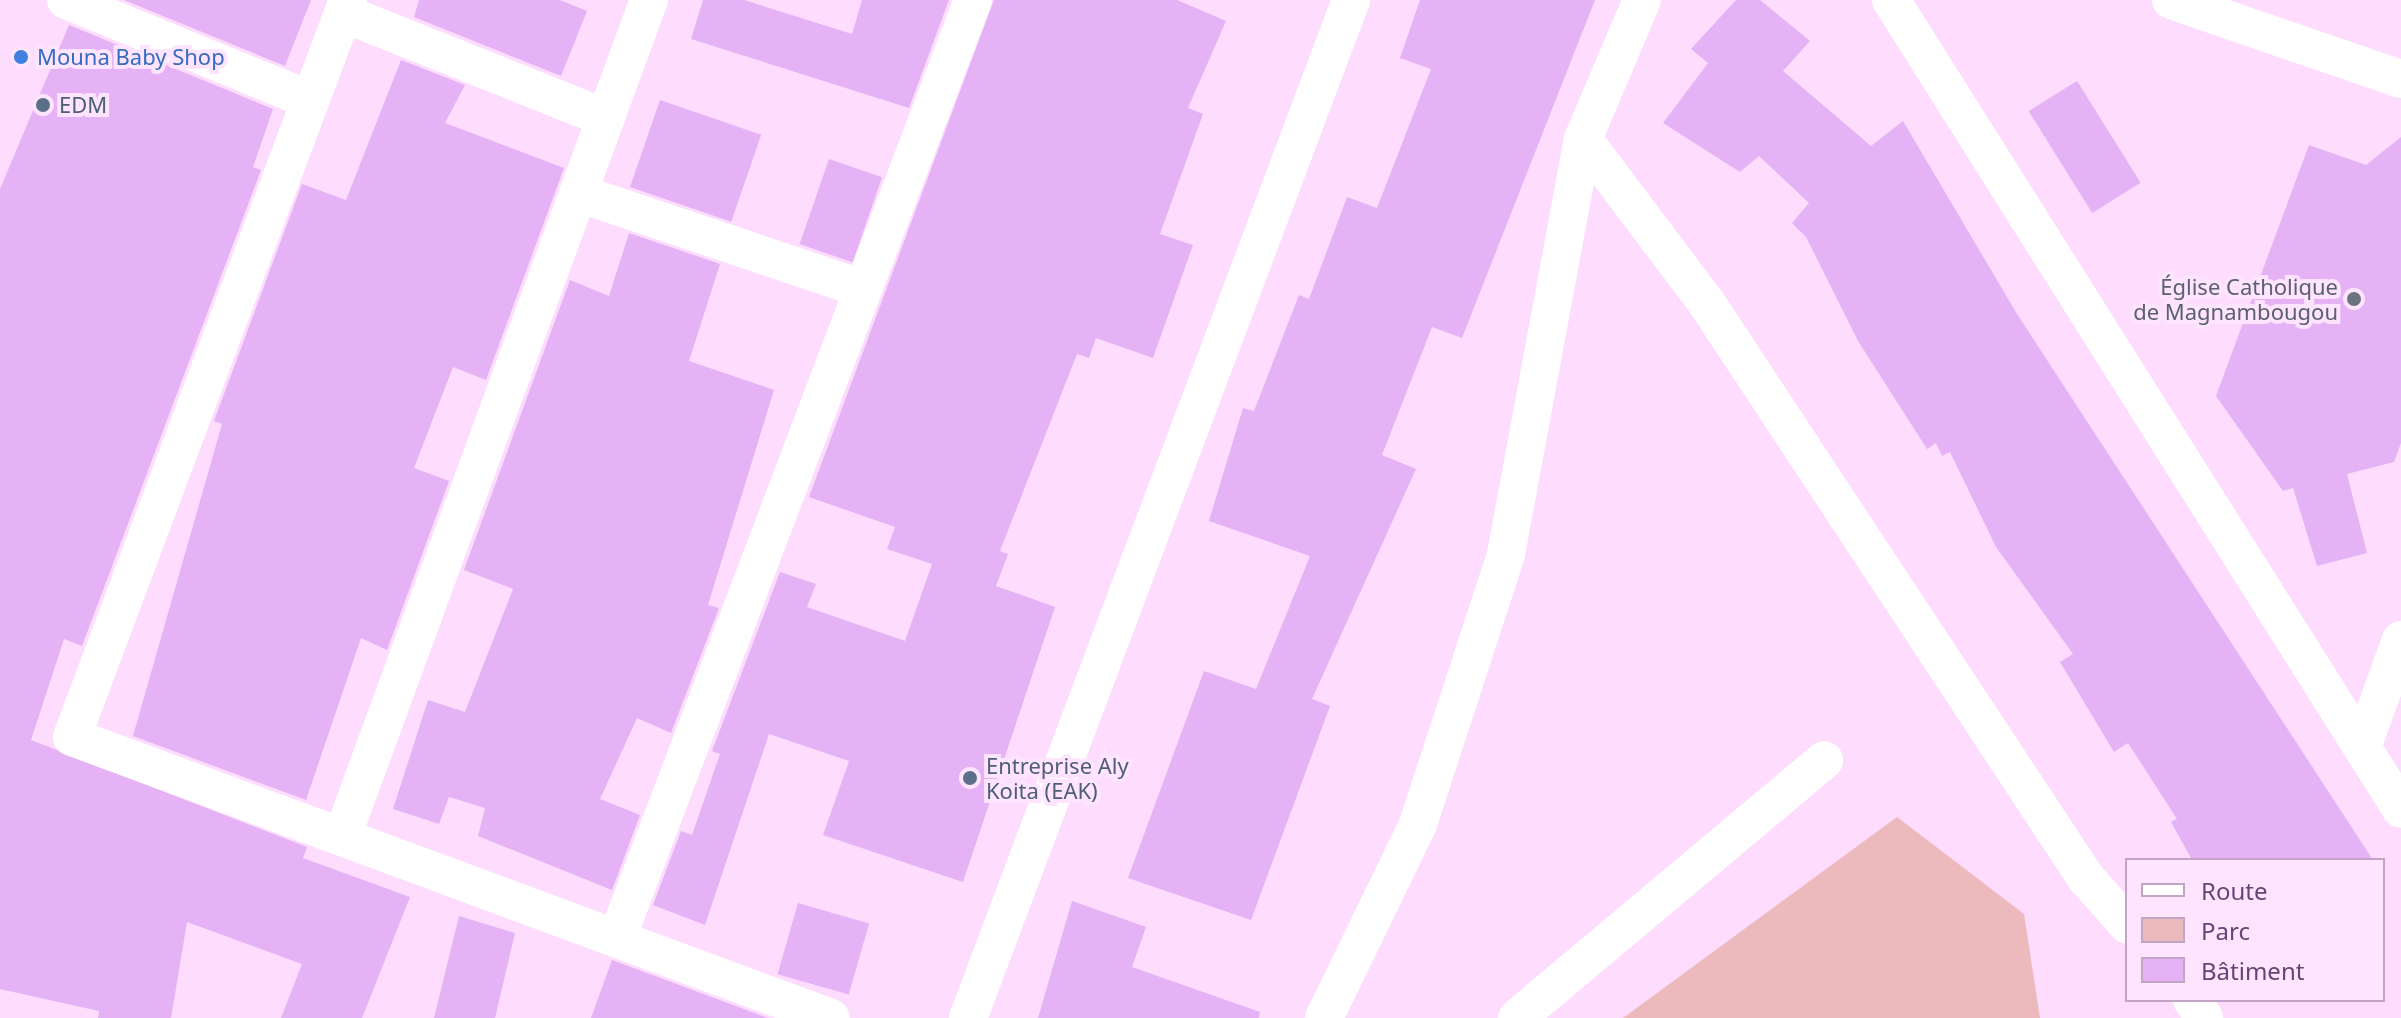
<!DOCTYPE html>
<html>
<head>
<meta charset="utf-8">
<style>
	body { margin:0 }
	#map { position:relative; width:2401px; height:1018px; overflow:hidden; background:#fddcfe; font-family:"Noto Sans",sans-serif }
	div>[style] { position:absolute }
	.green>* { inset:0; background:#ecbabc }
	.building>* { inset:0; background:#e5b2f5; transform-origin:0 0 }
	.street>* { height:38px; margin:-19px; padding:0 19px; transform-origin:19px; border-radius:19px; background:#fff }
	.dots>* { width:22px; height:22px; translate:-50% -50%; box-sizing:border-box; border:4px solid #fee4ff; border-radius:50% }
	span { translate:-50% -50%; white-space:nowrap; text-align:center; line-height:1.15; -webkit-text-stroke:8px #fee4ff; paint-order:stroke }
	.shop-label { font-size:22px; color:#366cbe }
	.left { translate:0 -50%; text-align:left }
	.service-label { font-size:22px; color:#4e5e75 }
	.worship-label { font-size:22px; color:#5b616d }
	.right { translate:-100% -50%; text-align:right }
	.legend { position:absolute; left:2125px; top:858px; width:260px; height:144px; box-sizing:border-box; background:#fee4ff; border:2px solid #c2a4c7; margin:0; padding:10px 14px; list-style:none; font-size:24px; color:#674474 }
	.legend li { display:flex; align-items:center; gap:16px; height:40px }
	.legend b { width:40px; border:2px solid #c2a4c7 }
</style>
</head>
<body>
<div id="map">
	<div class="green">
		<i style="clip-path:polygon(1897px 817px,2024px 914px,2040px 1018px,1623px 1018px)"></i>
	</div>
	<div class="building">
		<i style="clip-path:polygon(124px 0,311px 0,285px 66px)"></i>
		<i style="clip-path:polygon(419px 0,560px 0,587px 11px,561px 76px,414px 17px)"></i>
		<i style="clip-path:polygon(703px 0,744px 0,852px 34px,862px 0,949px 0,909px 108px,691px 39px)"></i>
		<i style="clip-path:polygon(994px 0,1177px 0,1226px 21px,1188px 108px,1203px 114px,1160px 234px,1193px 245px,1153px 358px,1096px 338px,1089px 358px,1077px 354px,1000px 551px,1008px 554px,996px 586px,1055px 607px,963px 882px,823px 835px,849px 761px,769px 734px,705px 925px,653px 905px,681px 831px,692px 835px,720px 754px,712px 751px,780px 572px,816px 584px,807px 607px,905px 641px,932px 564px,887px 549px,895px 527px,809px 497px)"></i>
		<i style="clip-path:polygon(1420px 0,1595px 0,1462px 338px,1432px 327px,1382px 455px,1416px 469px,1312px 699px,1330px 706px,1251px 920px,1128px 878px,1204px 671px,1256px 689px,1310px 556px,1209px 521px,1243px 408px,1254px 411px,1299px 295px,1309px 299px,1347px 197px,1377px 208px,1431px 69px,1400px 58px)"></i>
		<i style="clip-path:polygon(1736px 0,1760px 0,1810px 41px,1783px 71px,1871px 146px,1903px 121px,2017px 314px,2373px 860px,2192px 860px,2171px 822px,2177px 819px,2128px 743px,2114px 752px,2060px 662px,2073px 654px,1996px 547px,1950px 452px,1942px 456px,1936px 443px,1927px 449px,1858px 341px,1806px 237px,1792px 223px,1809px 203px,1759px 156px,1740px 172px,1663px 123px,1708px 63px,1691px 49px)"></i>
		<i style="clip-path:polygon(69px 25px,273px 109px,253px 167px,261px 170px,82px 646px,64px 639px,31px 740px,307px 847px,303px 858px,410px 897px,362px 1018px,281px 1018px,302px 964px,187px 922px,171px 1018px,98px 1018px,99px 1011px,0 989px,0 189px)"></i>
		<i style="clip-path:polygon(401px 60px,465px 85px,445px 123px,564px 168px,486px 380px,453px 367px,414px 468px,449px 481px,387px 650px,361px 638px,306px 800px,133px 736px,222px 424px,214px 421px,302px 184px,346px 200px)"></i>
		<i style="left:2077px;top:81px;width:120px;height:57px;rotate:58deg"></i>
		<i style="left:660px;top:100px;width:107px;height:92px;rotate:19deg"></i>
		<i style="clip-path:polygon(2401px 137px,2401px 443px,2394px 462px,2347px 474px,2367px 553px,2317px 566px,2293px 488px,2283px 491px,2216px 396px,2309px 145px,2366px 165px)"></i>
		<i style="left:829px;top:159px;width:56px;height:90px;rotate:19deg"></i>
		<i style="clip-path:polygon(629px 233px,720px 264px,689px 361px,774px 390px,708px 605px,719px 608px,671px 733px,637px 718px,600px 799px,640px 815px,612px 890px,478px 836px,485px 808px,449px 797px,439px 824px,393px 809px,428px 700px,465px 712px,513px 589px,464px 570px,570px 280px,609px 296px)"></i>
		<i style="clip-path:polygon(1072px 901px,1146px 927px,1132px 967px,1260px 1012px,1259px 1018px,1038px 1018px)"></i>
		<i style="left:798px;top:903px;width:74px;height:74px;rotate:16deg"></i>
		<i style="clip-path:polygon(459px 916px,515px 933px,495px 1018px,434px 1018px)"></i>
		<i style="clip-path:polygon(612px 960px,768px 1018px,591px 1018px)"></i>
	</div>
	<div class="street">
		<i style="left:66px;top:0;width:264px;rotate:22.3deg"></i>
		<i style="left:348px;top:0;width:787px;rotate:110.53deg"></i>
		<i style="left:72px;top:737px;width:809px;rotate:20.32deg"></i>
		<i style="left:1891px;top:0;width:956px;rotate:57.77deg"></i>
		<i style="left:2171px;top:0;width:243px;rotate:19deg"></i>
		<i style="left:343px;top:13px;width:283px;rotate:21.8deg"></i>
		<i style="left:1583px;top:139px;width:204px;rotate:53deg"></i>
		<i style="left:1706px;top:302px;width:690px;rotate:56.59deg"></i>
		<i style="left:2086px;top:878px;width:62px;rotate:48.3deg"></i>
		<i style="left:578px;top:193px;width:301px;rotate:18.6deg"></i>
		<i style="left:2362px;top:747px;width:114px;rotate:-70deg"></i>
		<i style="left:342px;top:837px;width:892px;rotate:-69.86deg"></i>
		<i style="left:617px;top:938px;width:1003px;rotate:-69.22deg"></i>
		<i style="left:2192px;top:1000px;width:22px;rotate:56deg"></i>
		<i style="left:968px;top:1018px;width:1088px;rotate:-69.38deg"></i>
		<i style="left:1324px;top:1018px;width:216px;rotate:-64.1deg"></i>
		<i style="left:1418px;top:824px;width:284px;rotate:-71.9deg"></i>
		<i style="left:1506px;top:554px;width:422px;rotate:-79.5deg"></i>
		<i style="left:1583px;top:139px;width:151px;rotate:-67deg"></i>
		<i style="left:1517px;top:1018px;width:401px;rotate:-40deg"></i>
	</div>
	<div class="dots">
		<i style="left:21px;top:57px;background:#3f7fe0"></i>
		<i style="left:43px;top:105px;background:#5c6f8a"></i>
		<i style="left:2354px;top:299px;background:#6b7280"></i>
		<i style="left:970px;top:778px;background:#5c6f8a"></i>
	</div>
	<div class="shop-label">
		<span class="left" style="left:37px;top:57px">Mouna Baby Shop</span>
	</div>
	<div class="service-label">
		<span class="left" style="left:59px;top:105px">EDM</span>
		<span class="left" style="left:986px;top:778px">Entreprise Aly<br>Koita (EAK)</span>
	</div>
	<div class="worship-label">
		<span class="right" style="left:2338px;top:299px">Église Catholique<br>de Magnambougou</span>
	</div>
	<ul class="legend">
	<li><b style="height:10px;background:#fff"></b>Route</li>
	<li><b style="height:22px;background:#ecbabc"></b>Parc</li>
	<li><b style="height:22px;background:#e5b2f5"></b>Bâtiment</li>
	</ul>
</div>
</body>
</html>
